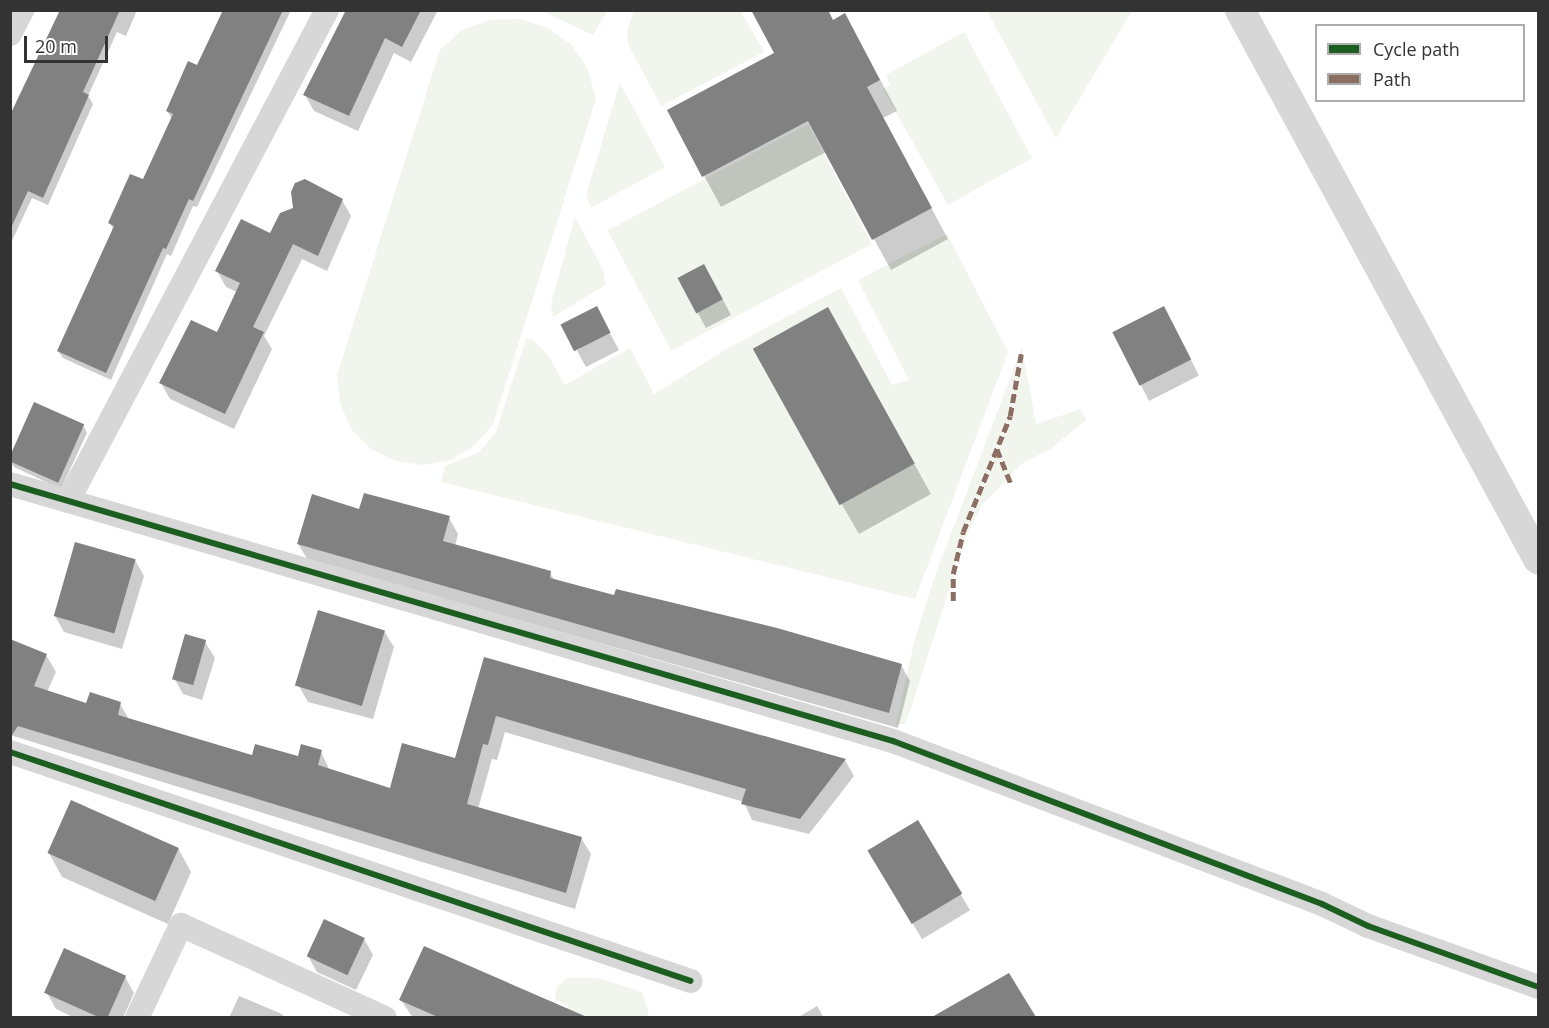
<!DOCTYPE html>
<html>
<head>
<meta charset="utf-8">
<style>
	body { margin:0 }
	#map { position:relative; width:1549px; height:1028px; overflow:hidden; background:#fff; font-family:"Open Sans",sans-serif }
	div>[style] { position:absolute }
	.green>* { inset:0; background:#f1f5ed; transform-origin:0 0 }
	.shadow>* { inset:0; background:#0003; transform-origin:0 0 }
	.building>* { inset:0; background:#818181; transform-origin:0 0 }
	.minor>* { height:24px; margin:-12px; padding:0 12px; transform-origin:12px; border-radius:12px; background:#d7d7d7 }
	.tertiary>* { height:30px; margin:-15px; padding:0 15px; transform-origin:15px; border-radius:15px; background:#d7d7d7 }
	.quiet>* { height:4.5px; margin-top:-2.25px; transform-origin:0; background:repeating-linear-gradient(90deg,#8d6e63 0 9px,transparent 0 13.5px) }
	.cycleway>* { height:6px; margin:-3px; padding:0 3px; transform-origin:3px; border-radius:3px; background:#1b5e20 }
	span { translate:-50% -50%; white-space:nowrap; text-align:center; line-height:1.15; -webkit-text-stroke:6px #fff; paint-order:stroke }
	.frame { position:absolute; inset:0; border:12px solid #333; pointer-events:none }
	.legend { position:absolute; left:1315px; top:24px; width:210px; height:78px; box-sizing:border-box; background:#fff; border:2px solid #adadad; margin:0; padding:8px 10px; list-style:none; font-size:18px; color:#333 }
	.legend li { display:flex; align-items:center; gap:12px; height:30px }
	.legend b { width:30px; border:2px solid #adadad }
	.scale { position:absolute; left:24px; top:36px; width:84px; height:27px; box-sizing:border-box; border:3px solid #333; border-top:0; padding-left:8px; font-size:18px; line-height:21px; white-space:nowrap; color:#333; -webkit-text-stroke:4px #fff; paint-order:stroke }
</style>
</head>
<body>
<div id="map">
	<div class="green">
		<i style="clip-path:polygon(542px 11px,607px 11px,593px 35px)"></i>
		<i style="clip-path:polygon(634px 11px,741px 11px,764px 52px,661px 106px,628px 44px,627px 31px)"></i>
		<i style="clip-path:polygon(987px 11px,1132px 11px,1056px 138px)"></i>
		<i style="clip-path:polygon(520px 19px,548px 28px,572px 45px,588px 70px,596px 99px,493px 424px,475px 445px,451px 460px,424px 465px,396px 461px,371px 449px,351px 429px,340px 403px,337px 375px,440px 50px,462px 30px,490px 20px)"></i>
		<i style="clip-path:polygon(964px 32px,1032px 158px,948px 205px,883px 89px,890px 85px,886px 75px)"></i>
		<i style="clip-path:polygon(620px 83px,665px 167px,591px 208px,586px 195px)"></i>
		<i style="left:808px;top:124px;width:136px;height:227px;rotate:62deg"></i>
		<i style="clip-path:polygon(575px 217px,603px 270px,605px 285px,553px 317px,551px 304px)"></i>
		<i style="clip-path:polygon(947px 234px,1008px 352px,915px 599px,441px 482px,445px 466px,478px 453px,496px 432px,526px 339px,532px 339px,548px 355px,565px 385px,630px 348px,654px 394px,730px 347px,841px 288px,892px 385px,909px 380px,858px 280px)"></i>
		<i style="clip-path:polygon(1022px 347px,1036px 424px,1081px 409px,1086px 420px,1050px 449px,1021px 464px,981px 506px,966px 537px,912px 705px,905px 724px,896px 724px,915px 639px,932px 584px)"></i>
		<i style="clip-path:polygon(568px 978px,598px 978px,642px 992px,649px 1014px,646px 1018px,563px 1017px,568px 1006px,555px 999px,557px 986px)"></i>
	</div>
	<div class="shadow">
		<i style="clip-path:polygon(61px 10px,137px 10px,126px 36px,117px 32px,88px 96px,93px 104px,48px 205px,32px 198px,10px 245px,10px 120px)"></i>
		<i style="clip-path:polygon(225px 10px,291px 10px,197px 207px,193px 206px,171px 256px,167px 254px,111px 380px,63px 358px,58px 351px,113px 229px,110px 223px,143px 181px,172px 119px,167px 111px,198px 67px)"></i>
		<i style="clip-path:polygon(347px 10px,438px 10px,411px 62px,394px 53px,358px 131px,314px 111px,305px 95px)"></i>
		<i style="clip-path:polygon(862px 46px,897px 111px,883px 118px,948px 239px,891px 270px,826px 152px,721px 207px,669px 111px)"></i>
		<i style="clip-path:polygon(342px 200px,351px 216px,327px 271px,302px 259px,264px 336px,272px 349px,234px 429px,170px 399px,161px 383px,218px 334px,237px 292px,226px 287px,217px 271px,271px 235px)"></i>
		<i style="clip-path:polygon(679px 278px,713px 281px,731px 315px,706px 328px)"></i>
		<i style="left:1164px;top:307px;width:77px;height:56px;rotate:63deg"></i>
		<i style="clip-path:polygon(605px 324px,619px 350px,586px 367px,577px 351px)"></i>
		<i style="clip-path:polygon(845px 340px,931px 494px,859px 534px,841px 503px)"></i>
		<i style="clip-path:polygon(35px 404px,83px 425px,87px 433px,61px 489px,14px 467px,10px 461px)"></i>
		<i style="clip-path:polygon(360px 511px,449px 518px,458px 534px,455px 546px,550px 573px,555px 581px,901px 665px,910px 681px,898px 728px,308px 560px,298px 544px)"></i>
		<i style="clip-path:polygon(135px 560px,144px 576px,122px 649px,64px 632px,55px 616px)"></i>
		<i style="clip-path:polygon(384px 631px,394px 647px,373px 719px,308px 702px,299px 686px)"></i>
		<i style="clip-path:polygon(205px 642px,215px 658px,202px 700px,183px 694px,174px 678px)"></i>
		<i style="clip-path:polygon(46px 655px,56px 672px,47px 692px,87px 705px,120px 704px,130px 721px,253px 757px,299px 758px,321px 752px,330px 771px,391px 790px,456px 760px,485px 659px,845px 760px,854px 776px,809px 834px,752px 820px,744px 802px,505px 732px,497px 760px,492px 759px,478px 809px,581px 838px,591px 854px,575px 909px,10px 735px)"></i>
		<i style="left:917px;top:822px;width:103px;height:56px;rotate:59deg"></i>
		<i style="clip-path:polygon(178px 848px,191px 872px,168px 924px,62px 877px,49px 853px)"></i>
		<i style="clip-path:polygon(364px 939px,373px 955px,356px 990px,317px 972px,308px 956px)"></i>
		<i style="clip-path:polygon(1008px 975px,1034px 1018px,963px 1018px,956px 1005px)"></i>
		<i style="clip-path:polygon(125px 977px,134px 993px,123px 1018px,75px 1018px,56px 1009px,47px 993px)"></i>
		<i style="clip-path:polygon(239px 996px,282px 1014px,284px 1018px,229px 1018px)"></i>
		<i style="clip-path:polygon(401px 1000px,563px 1009px,568px 1018px,413px 1018px)"></i>
		<i style="clip-path:polygon(817px 1006px,824px 1018px,797px 1018px)"></i>
	</div>
	<div class="building">
		<i style="clip-path:polygon(60px 10px,120px 10px,83px 92px,89px 95px,43px 198px,28px 191px,10px 230px,10px 115px)"></i>
		<i style="clip-path:polygon(223px 10px,283px 10px,193px 201px,189px 199px,166px 249px,163px 248px,106px 373px,57px 351px,114px 226px,108px 223px,130px 174px,143px 179px,173px 114px,166px 111px,188px 61px,197px 65px)"></i>
		<i style="clip-path:polygon(346px 10px,421px 10px,402px 47px,385px 38px,349px 116px,303px 95px)"></i>
		<i style="clip-path:polygon(751px 10px,828px 10px,833px 20px,845px 13px,880px 80px,867px 87px,932px 208px,872px 240px,808px 121px,702px 177px,667px 110px,774px 53px)"></i>
		<i style="clip-path:polygon(305px 179px,343px 199px,318px 256px,293px 244px,253px 327px,264px 332px,225px 414px,159px 383px,191px 320px,217px 332px,240px 283px,215px 271px,241px 219px,270px 233px,280px 213px,293px 208px,291px 192px,295px 183px)"></i>
		<i style="left:704px;top:264px;width:40px;height:30px;rotate:62deg"></i>
		<i style="left:597px;top:306px;width:30px;height:41px;rotate:63deg"></i>
		<i style="left:1164px;top:306px;width:60px;height:58px;rotate:63deg"></i>
		<i style="left:828px;top:307px;width:179px;height:86px;rotate:61deg"></i>
		<i style="left:34px;top:402px;width:55px;height:64px;rotate:24deg"></i>
		<i style="clip-path:polygon(364px 493px,450px 516px,443px 541px,551px 571px,550px 578px,614px 595px,616px 589px,777px 628px,902px 664px,889px 713px,297px 544px,312px 494px,359px 509px)"></i>
		<i style="left:75px;top:542px;width:63px;height:77px;rotate:16deg"></i>
		<i style="left:318px;top:610px;width:70px;height:79px;rotate:17deg"></i>
		<i style="left:185px;top:634px;width:22px;height:47px;rotate:16deg"></i>
		<i style="clip-path:polygon(10px 639px,47px 654px,34px 686px,86px 703px,90px 692px,121px 702px,118px 715px,252px 755px,255px 744px,298px 756px,301px 744px,322px 750px,318px 765px,390px 788px,402px 743px,455px 758px,484px 657px,846px 759px,800px 819px,741px 804px,746px 789px,496px 716px,488px 745px,483px 744px,467px 804px,582px 837px,566px 893px,18px 726px,10px 738px)"></i>
		<i style="left:71px;top:800px;width:118px;height:58px;rotate:24deg"></i>
		<i style="left:918px;top:820px;width:86px;height:59px;rotate:59deg"></i>
		<i style="left:324px;top:919px;width:45px;height:41px;rotate:25deg"></i>
		<i style="clip-path:polygon(424px 946px,456px 960px,587px 1017px,438px 1017px,399px 1000px)"></i>
		<i style="left:64px;top:948px;width:68px;height:49px;rotate:24deg"></i>
		<i style="clip-path:polygon(1009px 973px,1036px 1017px,932px 1017px)"></i>
	</div>
	<div class="minor">
		<i style="left:10px;top:34px;width:27px;rotate:-63deg"></i>
		<i style="left:10px;top:484px;width:920px;rotate:16.23deg"></i>
		<i style="left:893px;top:741px;width:459px;rotate:20.8deg"></i>
		<i style="left:1322px;top:904px;width:51px;rotate:25.6deg"></i>
		<i style="left:1368px;top:926px;width:181px;rotate:19.7deg"></i>
		<i style="left:68px;top:501px;width:555px;rotate:-62.19deg"></i>
		<i style="left:10px;top:752px;width:718px;rotate:18.59deg"></i>
		<i style="left:137px;top:1018px;width:103px;rotate:-64.7deg"></i>
		<i style="left:181px;top:925px;width:224px;rotate:24.5deg"></i>
	</div>
	<div class="tertiary">
		<i style="left:1240px;top:10px;width:625px;rotate:61.51deg"></i>
	</div>
	<div class="quiet">
		<i style="left:997px;top:449px;width:40px;rotate:68deg"></i>
		<i style="left:953px;top:601px;width:27px;rotate:-90deg"></i>
		<i style="left:953px;top:574px;width:43px;rotate:-76.6deg"></i>
		<i style="left:963px;top:532px;width:125px;rotate:-67.9deg"></i>
		<i style="left:1010px;top:416px;width:63px;rotate:-79.9deg"></i>
	</div>
	<div class="cycleway">
		<i style="left:10px;top:484px;width:920px;rotate:16.23deg"></i>
		<i style="left:893px;top:741px;width:459px;rotate:20.8deg"></i>
		<i style="left:1322px;top:904px;width:51px;rotate:25.6deg"></i>
		<i style="left:1368px;top:926px;width:181px;rotate:19.7deg"></i>
		<i style="left:10px;top:752px;width:718px;rotate:18.59deg"></i>
	</div>
	<div class="frame"></div>
	<ul class="legend">
	<li><b style="height:8px;background:#1b5e20"></b>Cycle path</li>
	<li><b style="height:8px;background:#8d6e63"></b>Path</li>
	</ul>
	<div class="scale">20 m</div>
</div>
</body>
</html>
